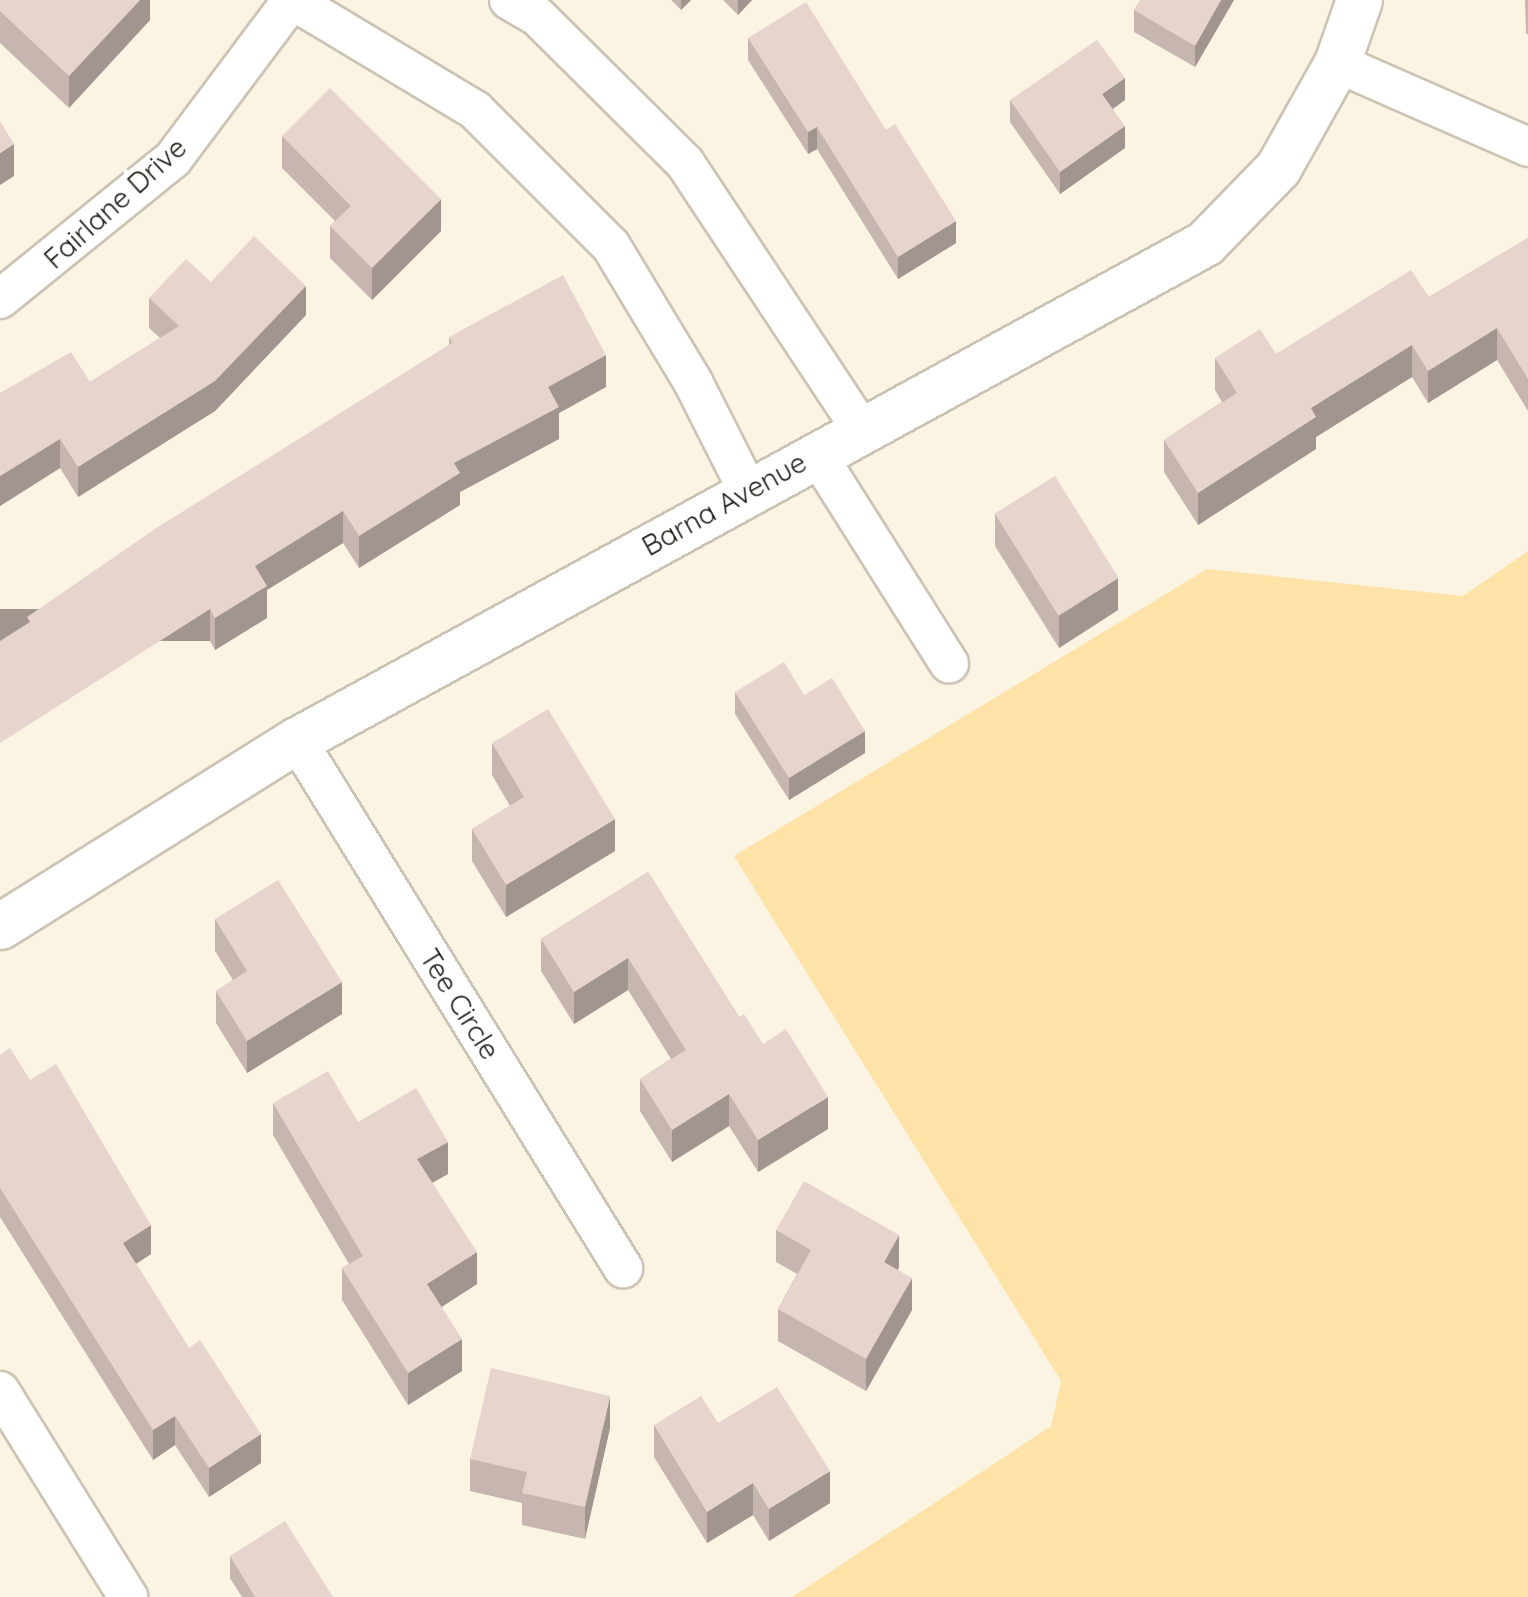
<!DOCTYPE html>
<html>
<head>
<meta charset="utf-8">
<style>
	body { margin:0 }
	#map { position:relative; width:1528px; height:1597px; overflow:hidden; background:#fcf4e3; font-family:Quicksand,sans-serif }
	div>[style] { position:absolute }
	.green>* { inset:0; background:#fee3a9 }
	.roads { filter:drop-shadow(2px 0 #cbc3b3) drop-shadow(-2px 0 #cbc3b3) drop-shadow(0 2px #cbc3b3) drop-shadow(0 -2px #cbc3b3) }
	.minor>* { height:38px; margin:-19px; padding:0 19px; transform-origin:19px; border-radius:19px; background:#fff }
	.tertiary>* { height:45px; margin:-22.5px; padding:0 22.5px; transform-origin:22.5px; border-radius:22.5px; background:#fff }
	.wall>* { inset:0; background:#c7b6af }
	.shaded-wall>* { inset:0; background:#a2948f; transform-origin:0 0 }
	.building>* { inset:0; background:#e7d4cc; transform-origin:0 0 }
	span { translate:-50% -50%; white-space:nowrap; text-align:center; line-height:1.15; -webkit-text-stroke:9px #fff; paint-order:stroke }
	.street-label { font-size:28px; color:#1b1812 }
</style>
</head>
<body>
<div id="map">
	<div class="green">
		<i style="clip-path:polygon(1528px 551px,1528px 1597px,792px 1597px,1051px 1426px,1061px 1381px,734px 856px,1207px 569px,1463px 596px)"></i>
	</div>
	<div class="roads">
		<div class="minor">
			<i style="left:292px;top:0;width:214px;rotate:31deg"></i>
			<i style="left:475px;top:110px;width:192px;rotate:45deg"></i>
			<i style="left:611px;top:246px;width:159px;rotate:58.9deg"></i>
			<i style="left:693px;top:382px;width:122px;rotate:63.2deg"></i>
			<i style="left:509px;top:0;width:32px;rotate:30deg"></i>
			<i style="left:537px;top:16px;width:209px;rotate:44.8deg"></i>
			<i style="left:685px;top:163px;width:319px;rotate:56.5deg"></i>
			<i style="left:1337px;top:63px;width:209px;rotate:23.7deg"></i>
			<i style="left:0;top:299px;width:223px;rotate:-39deg"></i>
			<i style="left:173px;top:159px;width:199px;rotate:-53.2deg"></i>
			<i style="left:816px;top:453px;width:249px;rotate:57.7deg"></i>
			<i style="left:297px;top:740px;width:621px;rotate:58.31deg"></i>
			<i style="left:0;top:1391px;width:243px;rotate:58.1deg"></i>
		</div>
		<div class="tertiary">
			<i style="left:0;top:926px;width:350px;rotate:-32.1deg"></i>
			<i style="left:297px;top:740px;width:1035px;rotate:-28.69deg"></i>
			<i style="left:1205px;top:243px;width:105px;rotate:-45.8deg"></i>
			<i style="left:1278px;top:168px;width:120px;rotate:-60.7deg"></i>
			<i style="left:1337px;top:63px;width:67px;rotate:-70.8deg"></i>
		</div>
	</div>
	<div class="wall">
		<i style="clip-path:polygon(0 0,150px 0,150px 20px,69px 108px,0 43px)"></i>
		<i style="clip-path:polygon(671px 0,691px 0,681px 10px)"></i>
		<i style="clip-path:polygon(723px 0,752px 0,738px 15px)"></i>
		<i style="clip-path:polygon(1234px 0,1195px 67px,1134px 32px,1134px 10px)"></i>
		<i style="clip-path:polygon(1525px 0,1528px 0,1528px 34px,1526px 34px)"></i>
		<i style="clip-path:polygon(748px 38px,886px 130px,956px 243px,898px 279px,817px 149px,808px 154px,748px 60px)"></i>
		<i style="clip-path:polygon(1010px 100px,1125px 100px,1113px 109px,1125px 148px,1060px 194px,1010px 122px)"></i>
		<i style="clip-path:polygon(282px 136px,441px 231px,372px 300px,330px 258px,330px 226px,335px 221px,282px 168px)"></i>
		<i style="clip-path:polygon(1528px 238px,1528px 411px,1497px 360px,1428px 403px,1412px 377px,1316px 437px,1316px 449px,1198px 525px,1164px 472px,1164px 440px,1222px 402px,1215px 390px,1215px 358px,1276px 354px,1429px 297px)"></i>
		<i style="clip-path:polygon(211px 282px,306px 315px,215px 411px,78px 497px,60px 468px,0 506px,0 393px,90px 382px,160px 338px,149px 328px,149px 298px)"></i>
		<i style="clip-path:polygon(449px 337px,606px 387px,559px 413px,559px 439px,460px 492px,460px 505px,359px 568px,343px 543px,267px 590px,267px 618px,215px 650px,210px 641px,27px 624px,27px 617px,449px 345px)"></i>
		<i style="clip-path:polygon(995px 514px,1118px 610px,1059px 648px,995px 546px)"></i>
		<i style="clip-path:polygon(735px 692px,804px 695px,865px 753px,789px 800px,735px 714px)"></i>
		<i style="clip-path:polygon(492px 743px,615px 851px,506px 917px,472px 861px,472px 829px,510px 806px,492px 775px)"></i>
		<i style="clip-path:polygon(648px 872px,739px 1017px,763px 1044px,828px 1129px,758px 1172px,729px 1126px,672px 1162px,640px 1111px,640px 1079px,671px 1059px,628px 990px,574px 1024px,541px 971px,541px 939px)"></i>
		<i style="clip-path:polygon(215px 919px,342px 1014px,247px 1073px,216px 1023px,216px 991px,233px 980px,215px 951px)"></i>
		<i style="clip-path:polygon(0 1055px,30px 1080px,151px 1254px,136px 1264px,261px 1463px,209px 1497px,175px 1445px,153px 1460px,0 1217px)"></i>
		<i style="clip-path:polygon(273px 1103px,358px 1122px,448px 1174px,432px 1183px,477px 1284px,442px 1307px,462px 1371px,408px 1405px,342px 1300px,342px 1268px,349px 1264px,273px 1135px)"></i>
		<i style="clip-path:polygon(776px 1230px,899px 1267px,898px 1270px,912px 1310px,866px 1391px,778px 1341px,778px 1309px,797px 1274px,776px 1262px)"></i>
		<i style="clip-path:polygon(718px 1423px,830px 1503px,769px 1541px,753px 1515px,707px 1543px,654px 1457px,654px 1425px)"></i>
		<i style="clip-path:polygon(610px 1428px,585px 1539px,522px 1525px,522px 1503px,470px 1491px,470px 1459px)"></i>
		<i style="clip-path:polygon(230px 1556px,333px 1597px,242px 1597px,230px 1578px)"></i>
	</div>
	<div class="shaded-wall">
		<i style="clip-path:polygon(140px 0,150px 0,150px 20px,69px 108px,69px 76px)"></i>
		<i style="clip-path:polygon(681px 0,691px 0,681px 10px)"></i>
		<i style="clip-path:polygon(738px 0,752px 0,738px 15px)"></i>
		<i style="clip-path:polygon(1221px 0,1234px 0,1195px 67px,1195px 46px)"></i>
		<i style="clip-path:polygon(1125px 78px,1125px 100px,1102px 116px,1102px 94px)"></i>
		<i style="clip-path:polygon(1125px 126px,1125px 148px,1060px 194px,1060px 172px)"></i>
		<i style="clip-path:polygon(817px 127px,817px 149px,808px 154px,808px 132px)"></i>
		<i style="clip-path:polygon(14px 144px,14px 176px,0 185px,0 153px)"></i>
		<i style="clip-path:polygon(441px 199px,441px 231px,372px 300px,372px 268px)"></i>
		<i style="clip-path:polygon(956px 221px,956px 243px,898px 279px,898px 257px)"></i>
		<i style="clip-path:polygon(306px 286px,306px 315px,215px 411px,78px 497px,78px 467px)"></i>
		<i style="clip-path:polygon(1497px 328px,1497px 360px,1428px 403px,1428px 371px)"></i>
		<i style="clip-path:polygon(1412px 345px,1412px 377px,1316px 437px,1316px 449px,1198px 525px,1198px 493px,1311px 408px)"></i>
		<i style="clip-path:polygon(606px 355px,606px 387px,559px 413px,559px 439px,460px 492px,460px 505px,359px 568px,359px 536px,454px 463px,548px 387px)"></i>
		<i style="clip-path:polygon(60px 439px,60px 468px,0 506px,0 476px)"></i>
		<i style="clip-path:polygon(343px 511px,343px 543px,267px 590px,267px 618px,215px 650px,215px 618px,255px 566px)"></i>
		<i style="clip-path:polygon(1118px 578px,1118px 610px,1059px 648px,1059px 616px)"></i>
		<i style="left:210px;top:609px;width:32px;height:249px;rotate:90deg"></i>
		<i style="clip-path:polygon(865px 731px,865px 753px,789px 800px,789px 778px)"></i>
		<i style="clip-path:polygon(615px 819px,615px 851px,506px 917px,506px 885px)"></i>
		<i style="clip-path:polygon(628px 958px,628px 990px,574px 1024px,574px 992px)"></i>
		<i style="clip-path:polygon(342px 982px,342px 1014px,247px 1073px,247px 1041px)"></i>
		<i style="clip-path:polygon(729px 1094px,729px 1126px,672px 1162px,672px 1130px)"></i>
		<i style="clip-path:polygon(828px 1097px,828px 1129px,758px 1172px,758px 1140px)"></i>
		<i style="clip-path:polygon(448px 1142px,448px 1174px,417px 1191px,417px 1159px)"></i>
		<i style="clip-path:polygon(151px 1225px,151px 1254px,123px 1272px,123px 1243px)"></i>
		<i style="clip-path:polygon(899px 1235px,899px 1267px,884px 1294px,884px 1262px)"></i>
		<i style="clip-path:polygon(477px 1252px,477px 1284px,427px 1316px,427px 1284px)"></i>
		<i style="clip-path:polygon(912px 1278px,912px 1310px,866px 1391px,866px 1359px)"></i>
		<i style="clip-path:polygon(462px 1339px,462px 1371px,408px 1405px,408px 1373px)"></i>
		<i style="clip-path:polygon(610px 1396px,610px 1428px,585px 1539px,585px 1507px)"></i>
		<i style="clip-path:polygon(175px 1416px,175px 1445px,153px 1460px,153px 1430px)"></i>
		<i style="clip-path:polygon(261px 1434px,261px 1463px,209px 1497px,209px 1468px)"></i>
		<i style="clip-path:polygon(830px 1471px,830px 1503px,769px 1541px,769px 1509px)"></i>
		<i style="clip-path:polygon(753px 1483px,753px 1515px,707px 1543px,707px 1512px)"></i>
	</div>
	<div class="building">
		<i style="clip-path:polygon(0 0,140px 0,69px 76px,0 11px)"></i>
		<i style="clip-path:polygon(1140px 0,1221px 0,1195px 46px,1134px 10px)"></i>
		<i style="clip-path:polygon(806px 2px,886px 130px,895px 124px,956px 221px,898px 257px,817px 127px,808px 132px,748px 38px)"></i>
		<i style="clip-path:polygon(1097px 40px,1125px 78px,1102px 94px,1125px 126px,1060px 172px,1010px 100px)"></i>
		<i style="clip-path:polygon(330px 88px,441px 199px,372px 268px,330px 226px,351px 206px,282px 136px)"></i>
		<i style="clip-path:polygon(0 121px,14px 144px,0 153px)"></i>
		<i style="clip-path:polygon(254px 236px,306px 286px,215px 381px,78px 467px,60px 439px,0 476px,0 393px,71px 352px,90px 382px,179px 326px,149px 298px,186px 259px,211px 282px)"></i>
		<i style="clip-path:polygon(1528px 238px,1528px 379px,1497px 328px,1428px 371px,1412px 345px,1311px 408px,1316px 417px,1198px 493px,1164px 440px,1237px 393px,1215px 358px,1260px 329px,1276px 354px,1411px 270px,1429px 297px)"></i>
		<i style="clip-path:polygon(563px 275px,606px 355px,548px 387px,559px 407px,454px 463px,460px 473px,359px 536px,343px 511px,255px 566px,267px 586px,215px 618px,210px 609px,0 743px,0 641px,30px 622px,27px 617px,158px 527px,452px 343px,449px 337px)"></i>
		<i style="left:1055px;top:476px;width:120px;height:71px;rotate:58deg"></i>
		<i style="clip-path:polygon(784px 662px,804px 695px,832px 678px,865px 731px,789px 778px,735px 692px)"></i>
		<i style="clip-path:polygon(548px 709px,615px 819px,506px 885px,472px 829px,524px 797px,492px 743px)"></i>
		<i style="clip-path:polygon(648px 872px,739px 1017px,744px 1014px,763px 1044px,786px 1029px,828px 1097px,758px 1140px,729px 1094px,672px 1130px,640px 1079px,686px 1050px,628px 958px,574px 992px,541px 939px)"></i>
		<i style="clip-path:polygon(278px 880px,342px 982px,247px 1041px,216px 991px,247px 971px,215px 919px)"></i>
		<i style="clip-path:polygon(10px 1048px,30px 1080px,56px 1064px,151px 1225px,123px 1243px,189px 1348px,200px 1340px,261px 1434px,209px 1468px,175px 1416px,153px 1430px,0 1188px,0 1055px)"></i>
		<i style="clip-path:polygon(328px 1071px,358px 1122px,416px 1088px,448px 1142px,417px 1159px,477px 1252px,427px 1284px,462px 1339px,408px 1373px,342px 1268px,363px 1256px,273px 1103px)"></i>
		<i style="clip-path:polygon(804px 1181px,899px 1235px,884px 1262px,912px 1278px,866px 1359px,778px 1309px,811px 1250px,776px 1230px)"></i>
		<i style="clip-path:polygon(491px 1368px,610px 1396px,585px 1507px,522px 1493px,527px 1472px,470px 1459px)"></i>
		<i style="clip-path:polygon(777px 1387px,830px 1471px,769px 1509px,753px 1483px,707px 1512px,654px 1425px,701px 1396px,718px 1423px)"></i>
		<i style="clip-path:polygon(285px 1521px,333px 1597px,255px 1597px,230px 1556px)"></i>
	</div>
	<div class="street-label">
		<span style="left:115px;top:203px;rotate:-42deg">Fairlane Drive</span>
		<span style="left:724px;top:504px;rotate:-29deg">Barna Avenue</span>
		<span style="left:460px;top:1004px;rotate:58deg">Tee Circle</span>
	</div>
</div>
</body>
</html>
